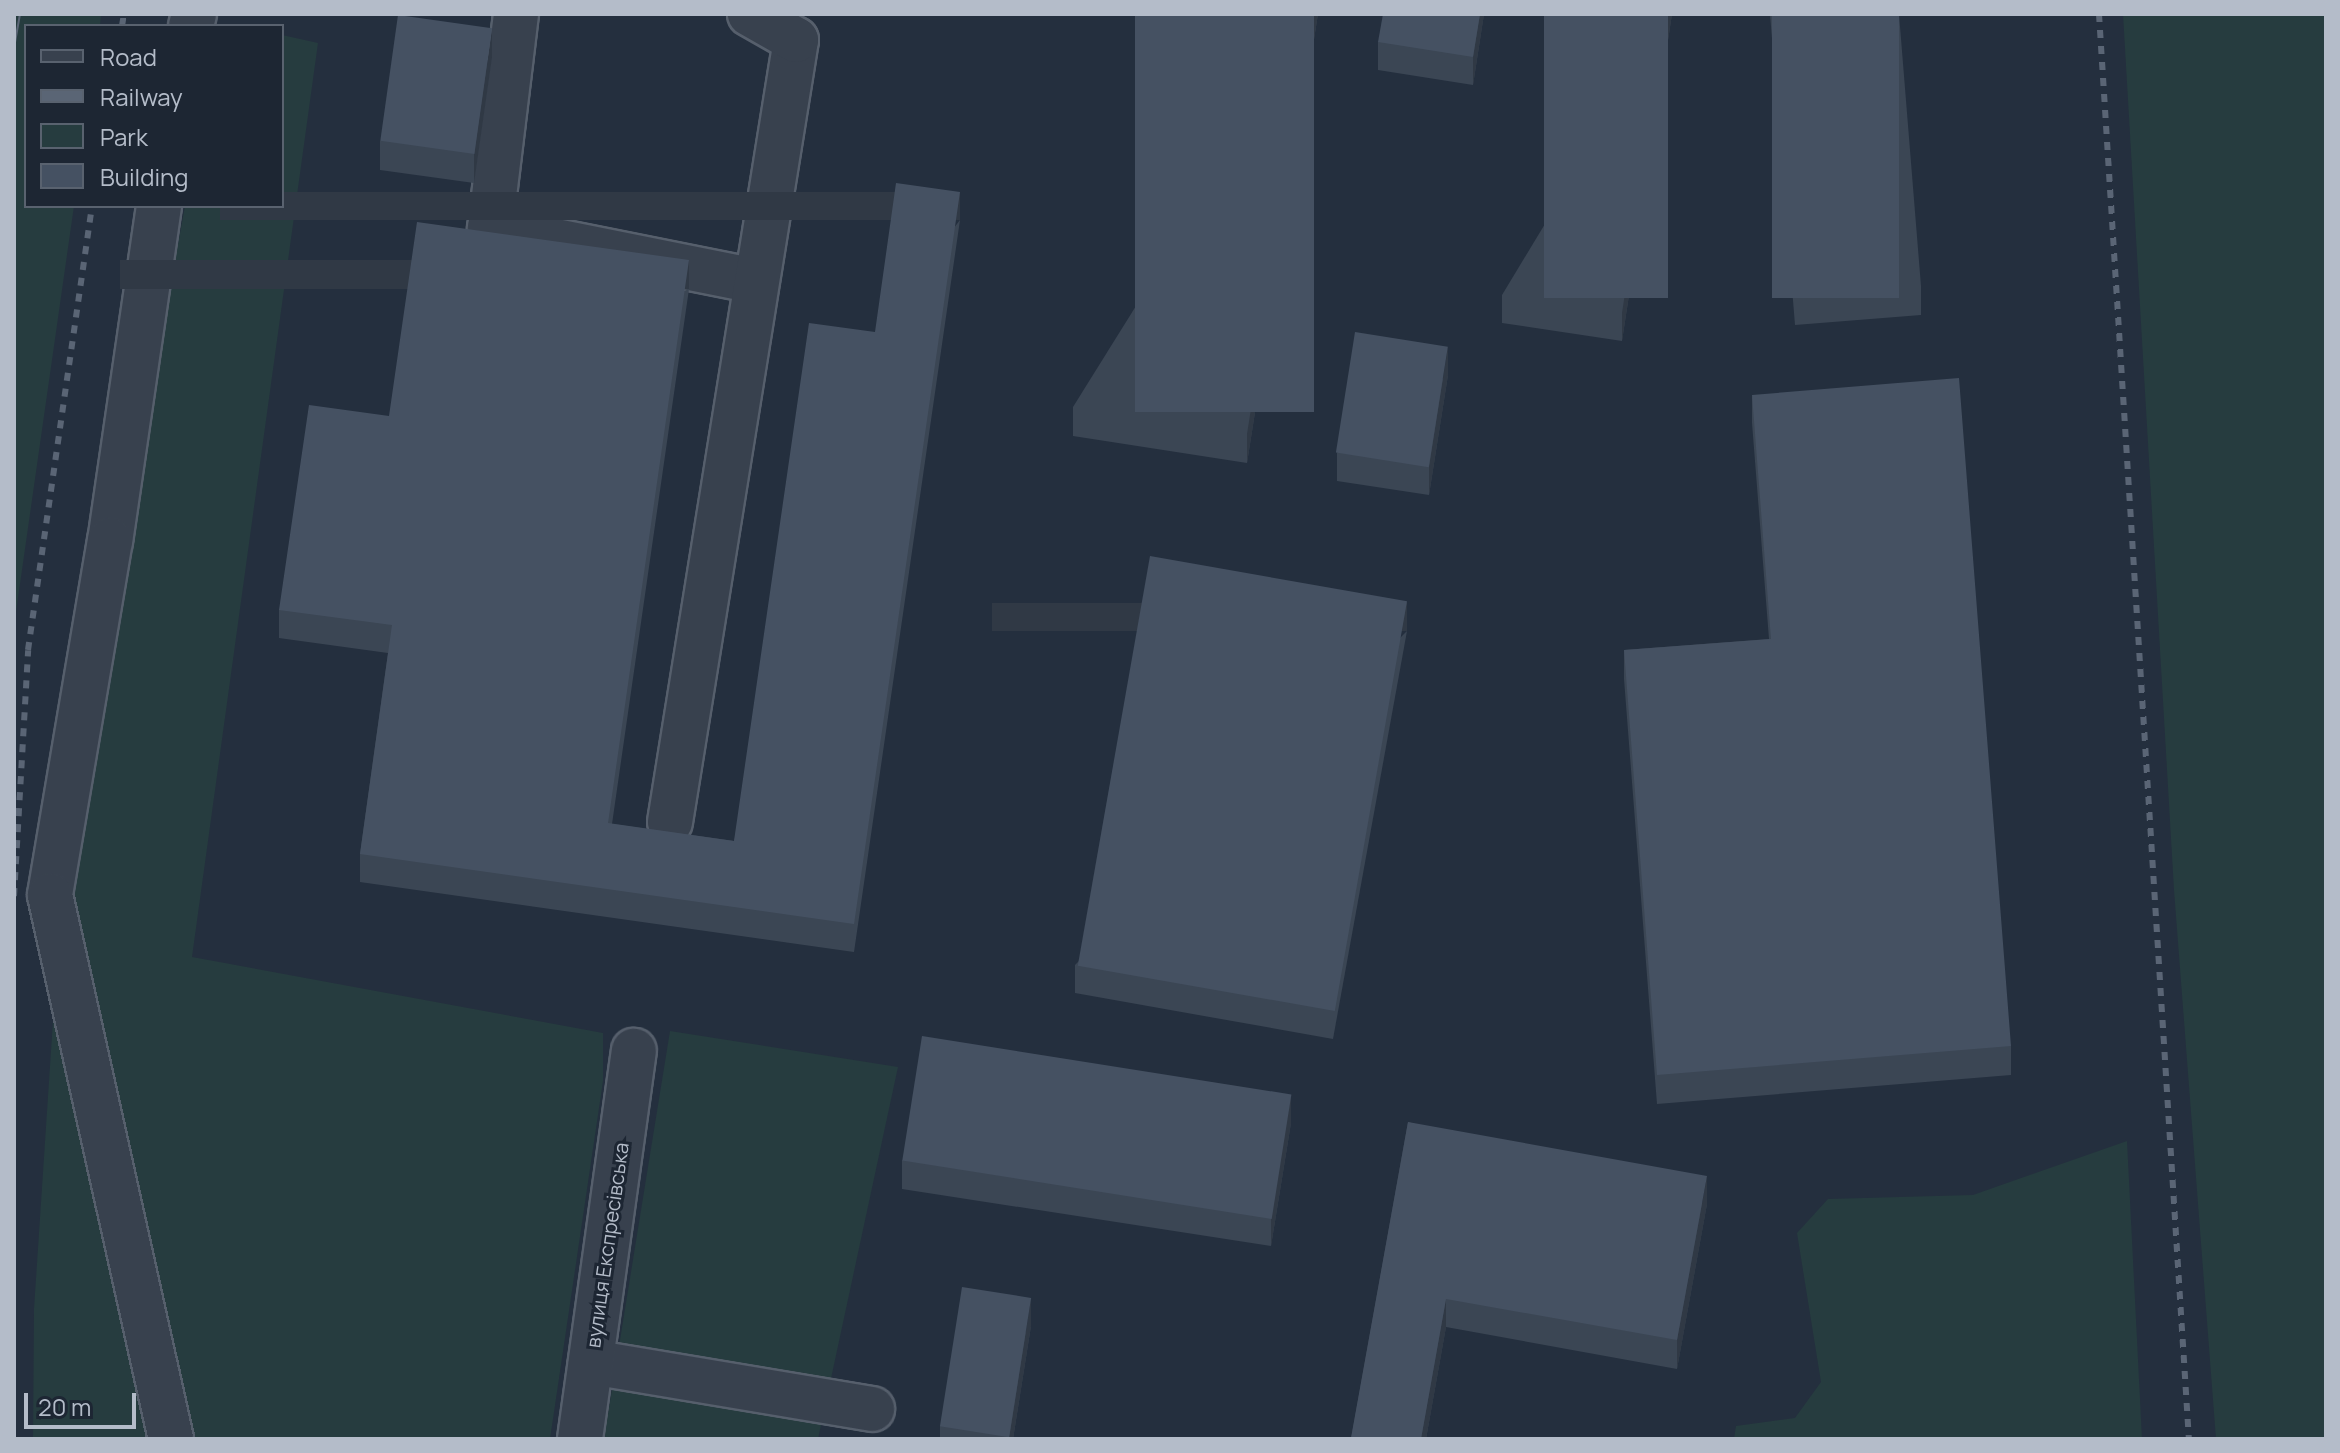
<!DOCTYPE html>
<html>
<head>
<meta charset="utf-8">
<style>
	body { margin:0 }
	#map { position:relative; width:2340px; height:1453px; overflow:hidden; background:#242f3e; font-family:Manrope,sans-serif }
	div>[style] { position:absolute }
	.green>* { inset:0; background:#263c3f }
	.roads { filter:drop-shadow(2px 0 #565f6c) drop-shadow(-2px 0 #565f6c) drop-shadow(0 2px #565f6c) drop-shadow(0 -2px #565f6c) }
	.minor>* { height:44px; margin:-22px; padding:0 22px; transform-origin:22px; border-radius:22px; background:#38414e }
	.tram>* { height:2px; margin:-1px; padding:0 1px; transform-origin:1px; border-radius:1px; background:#5a6575 }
	.rail>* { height:6px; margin-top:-3px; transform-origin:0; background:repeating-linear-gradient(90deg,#5a6575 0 8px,transparent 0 16px) }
	.wall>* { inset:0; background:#3b4654 }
	.shaded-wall>* { inset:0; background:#303945; transform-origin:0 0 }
	.building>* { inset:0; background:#455162; transform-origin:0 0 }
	span { translate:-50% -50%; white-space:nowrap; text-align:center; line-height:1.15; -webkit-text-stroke:6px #1d2633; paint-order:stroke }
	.street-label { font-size:20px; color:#b4bcc9 }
	.frame { position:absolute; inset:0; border:16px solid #b4bcc9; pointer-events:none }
	.legend { position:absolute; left:24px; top:24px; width:260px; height:184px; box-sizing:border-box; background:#1d2633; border:2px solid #59626f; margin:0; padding:10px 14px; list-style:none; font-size:24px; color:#b4bcc9 }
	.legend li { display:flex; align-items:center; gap:16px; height:40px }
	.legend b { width:40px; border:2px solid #59626f }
	.scale { position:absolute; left:24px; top:1393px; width:112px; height:36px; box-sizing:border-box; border:4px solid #b4bcc9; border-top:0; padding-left:10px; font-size:24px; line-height:28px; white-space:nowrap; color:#b4bcc9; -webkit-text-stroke:6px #1d2633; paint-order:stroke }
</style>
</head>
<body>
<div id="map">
	<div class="green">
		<i style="clip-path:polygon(14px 14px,101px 14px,100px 26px,26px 26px,26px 206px,74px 206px,14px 626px)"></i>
		<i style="clip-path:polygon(2123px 14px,2326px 14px,2326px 1439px,2216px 1439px,2174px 890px)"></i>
		<i style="clip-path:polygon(282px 35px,318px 43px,192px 957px,603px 1033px,603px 1081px,550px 1439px,33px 1439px,34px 1309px,62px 884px,185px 206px,282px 206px)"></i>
		<i style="clip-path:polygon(670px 1031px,898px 1067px,818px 1439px,604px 1439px)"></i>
		<i style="clip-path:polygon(2127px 1141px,2142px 1439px,1734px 1439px,1736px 1426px,1795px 1418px,1821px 1382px,1797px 1233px,1828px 1199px,1973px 1195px)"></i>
	</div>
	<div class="roads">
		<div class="minor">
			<i style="left:516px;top:14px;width:216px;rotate:96.9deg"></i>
			<i style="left:490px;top:228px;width:271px;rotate:11.3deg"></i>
			<i style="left:191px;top:26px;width:12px;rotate:-76deg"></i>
			<i style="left:159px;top:206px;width:338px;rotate:98.3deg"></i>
			<i style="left:110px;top:540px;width:360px;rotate:99.6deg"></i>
			<i style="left:50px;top:895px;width:557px;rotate:77.46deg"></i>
			<i style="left:670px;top:822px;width:792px;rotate:-80.85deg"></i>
			<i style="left:796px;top:40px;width:53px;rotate:-150.5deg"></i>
			<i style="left:591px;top:1362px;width:285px;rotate:9.5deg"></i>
			<i style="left:580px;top:1439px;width:392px;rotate:-82.1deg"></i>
		</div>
	</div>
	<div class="tram">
		<i style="left:14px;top:48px;width:35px;rotate:-80deg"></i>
	</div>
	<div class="rail">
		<i style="left:2099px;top:14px;width:1428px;rotate:86.39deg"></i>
		<i style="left:122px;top:26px;width:12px;rotate:-81deg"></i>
		<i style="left:14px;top:896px;width:246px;rotate:-86.7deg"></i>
		<i style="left:28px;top:650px;width:449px;rotate:-81.8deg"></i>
	</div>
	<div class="wall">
		<i style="clip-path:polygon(1318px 14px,1247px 463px,1073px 436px,1073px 407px)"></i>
		<i style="clip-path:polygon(1484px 14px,1473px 85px,1378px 70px,1378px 42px)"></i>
		<i style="clip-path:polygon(1672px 14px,1622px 341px,1502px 323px,1502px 295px)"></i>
		<i style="clip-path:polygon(1770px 14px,1899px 14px,1921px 286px,1921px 315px,1795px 325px)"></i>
		<i style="clip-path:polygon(492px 57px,474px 183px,380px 170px,380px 141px)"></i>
		<i style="clip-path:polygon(960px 220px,854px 952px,360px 882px,360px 854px,388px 653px,279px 638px,279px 610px,389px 416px,689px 289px,612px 824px,734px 841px,875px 332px)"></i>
		<i style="clip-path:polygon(1448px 375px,1429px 495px,1337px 481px,1337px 453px)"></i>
		<i style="clip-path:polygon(1752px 395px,2011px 1046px,2011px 1075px,1657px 1104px,1624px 679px,1624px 650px,1769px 639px,1752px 423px)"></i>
		<i style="clip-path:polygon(1407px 631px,1333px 1039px,1075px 993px,1075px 965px)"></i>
		<i style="clip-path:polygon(1408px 1122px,1707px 1204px,1677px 1369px,1446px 1327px,1426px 1439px,1351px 1439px)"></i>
		<i style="clip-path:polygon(1291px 1123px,1271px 1246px,902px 1189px,902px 1160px)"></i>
		<i style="clip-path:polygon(1031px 1326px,1013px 1439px,940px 1439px,940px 1426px)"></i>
	</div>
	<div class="shaded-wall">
		<i style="clip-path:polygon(1314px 14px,1318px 14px,1247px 463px,1247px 434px)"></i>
		<i style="clip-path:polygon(1480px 14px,1484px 14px,1473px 85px,1473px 57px)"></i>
		<i style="clip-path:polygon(1668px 14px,1672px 14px,1622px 341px,1622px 313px)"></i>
		<i style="clip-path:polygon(492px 29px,492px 57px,474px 183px,474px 155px)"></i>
		<i style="left:960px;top:192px;width:28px;height:740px;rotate:90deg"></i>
		<i style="left:689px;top:260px;width:29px;height:569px;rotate:90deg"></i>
		<i style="clip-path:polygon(1448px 346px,1448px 375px,1429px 495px,1429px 467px)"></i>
		<i style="left:1407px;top:603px;width:28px;height:415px;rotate:90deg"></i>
		<i style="clip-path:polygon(1291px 1094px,1291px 1123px,1271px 1246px,1271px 1218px)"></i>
		<i style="clip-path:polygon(1707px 1176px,1707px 1204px,1677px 1369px,1677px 1340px)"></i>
		<i style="clip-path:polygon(1031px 1298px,1031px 1326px,1013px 1439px,1009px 1439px)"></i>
		<i style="clip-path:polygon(1446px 1299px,1446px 1327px,1426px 1439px,1421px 1439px)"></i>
	</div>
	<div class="building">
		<i style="left:1135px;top:14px;width:179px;height:398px"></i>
		<i style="clip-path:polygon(1383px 14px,1480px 14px,1473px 57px,1378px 42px)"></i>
		<i style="left:1544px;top:14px;width:124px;height:284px"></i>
		<i style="left:1772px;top:14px;width:127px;height:284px"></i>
		<i style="left:398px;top:15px;width:95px;height:127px;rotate:8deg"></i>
		<i style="clip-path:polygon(896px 183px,960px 192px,854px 924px,360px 854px,392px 625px,279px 610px,309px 405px,389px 416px,417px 222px,689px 260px,608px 823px,734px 841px,809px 323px,875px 332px)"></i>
		<i style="left:1355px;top:332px;width:94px;height:122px;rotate:9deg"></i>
		<i style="clip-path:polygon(1959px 378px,2011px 1046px,1657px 1075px,1624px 650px,1771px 639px,1752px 395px)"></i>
		<i style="left:1150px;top:556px;width:261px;height:416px;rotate:10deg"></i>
		<i style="left:922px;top:1036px;width:374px;height:126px;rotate:9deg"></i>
		<i style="clip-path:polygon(1408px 1122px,1707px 1176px,1677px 1340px,1446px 1299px,1421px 1439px,1359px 1439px,1351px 1438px)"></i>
		<i style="left:962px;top:1287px;width:70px;height:141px;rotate:9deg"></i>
	</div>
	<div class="street-label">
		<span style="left:607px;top:1245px;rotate:-82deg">вулиця Експресівська</span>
	</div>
	<div class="frame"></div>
	<ul class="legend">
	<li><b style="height:10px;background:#38414e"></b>Road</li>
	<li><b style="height:10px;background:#5a6575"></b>Railway</li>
	<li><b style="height:22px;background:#263c3f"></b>Park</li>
	<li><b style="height:22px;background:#455162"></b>Building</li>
	</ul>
	<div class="scale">20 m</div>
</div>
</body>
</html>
